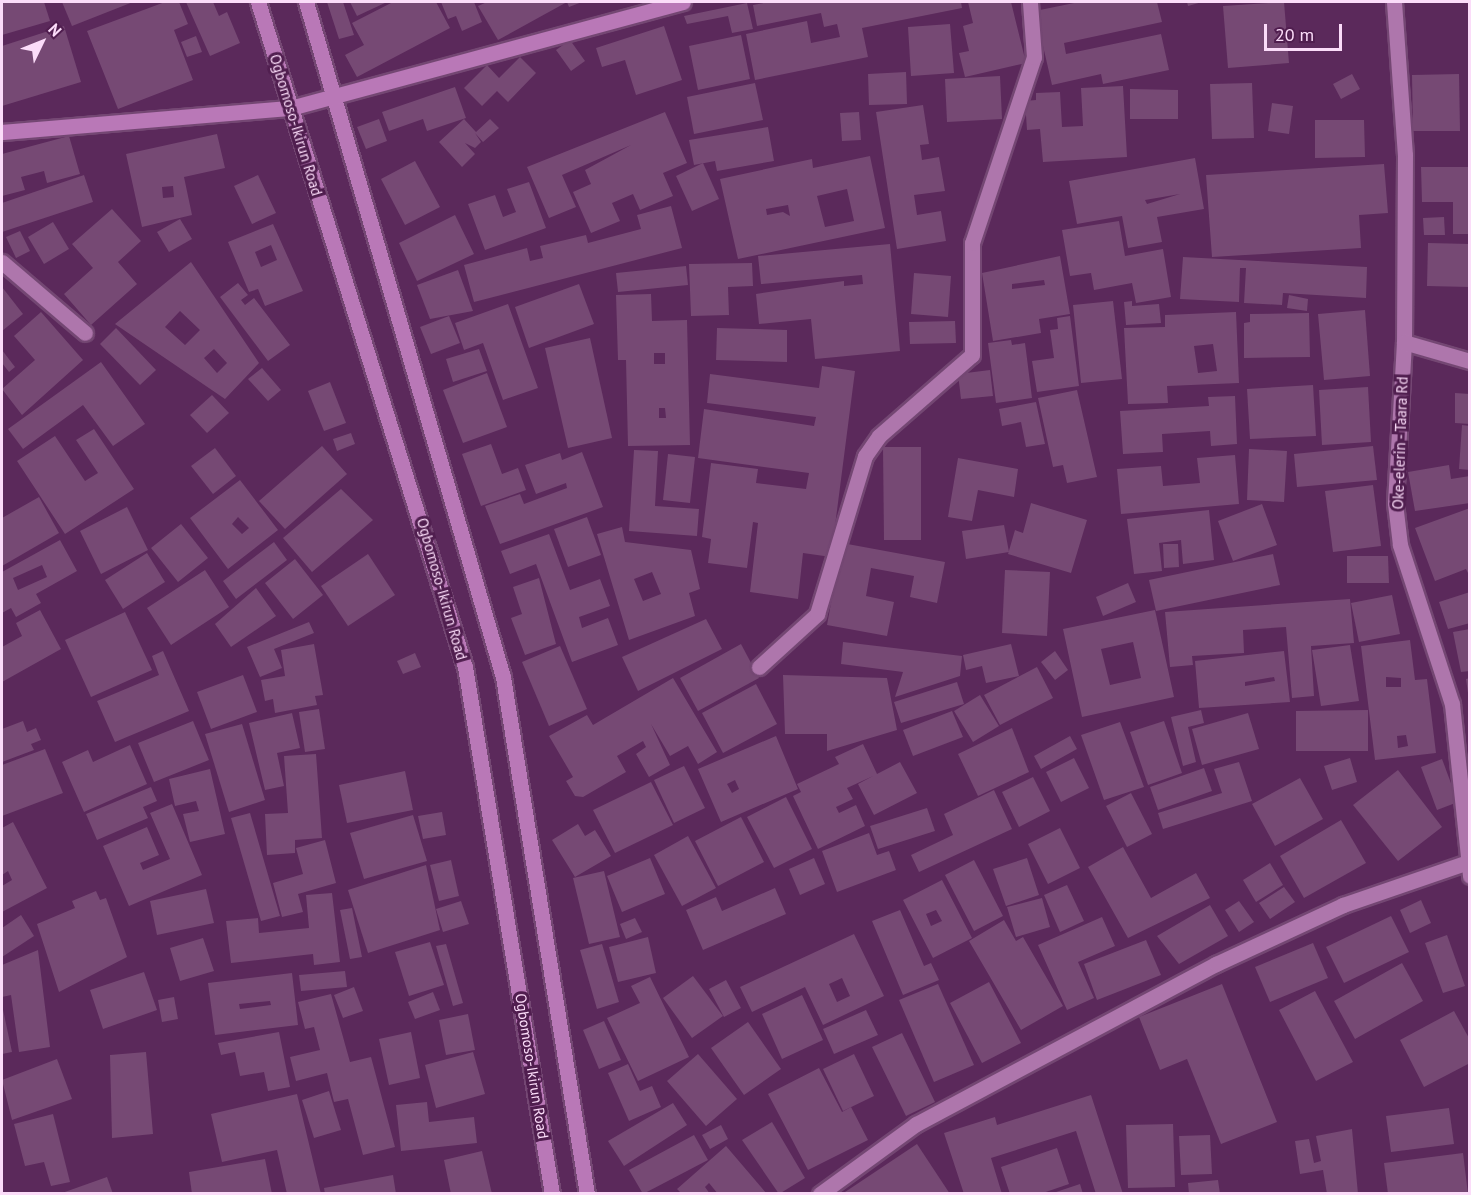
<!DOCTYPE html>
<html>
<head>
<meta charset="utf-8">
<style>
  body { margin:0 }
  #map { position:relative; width:1471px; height:1195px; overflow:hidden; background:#5b295b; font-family:"PT Sans",sans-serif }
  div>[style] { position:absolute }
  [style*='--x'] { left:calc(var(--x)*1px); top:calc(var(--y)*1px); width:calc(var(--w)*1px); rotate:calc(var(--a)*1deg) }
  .building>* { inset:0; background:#764974 }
  .roads { filter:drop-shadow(2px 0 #744773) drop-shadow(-2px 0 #744773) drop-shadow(0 2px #744773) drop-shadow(0 -2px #744773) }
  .street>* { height:15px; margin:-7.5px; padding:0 7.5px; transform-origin:7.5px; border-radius:7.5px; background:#ae76ac }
  .secondary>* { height:15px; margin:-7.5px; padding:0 7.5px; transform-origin:7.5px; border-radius:7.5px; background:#b978b7 }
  span { translate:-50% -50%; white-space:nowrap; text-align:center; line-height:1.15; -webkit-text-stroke:6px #501e4f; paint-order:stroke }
  .street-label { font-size:15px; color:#fbdcf9 }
  .frame { position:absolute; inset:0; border:3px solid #fbdcf9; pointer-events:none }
  .north { position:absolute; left:12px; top:12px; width:60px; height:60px; -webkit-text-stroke:4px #501e4f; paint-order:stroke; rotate:47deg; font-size:16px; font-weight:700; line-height:24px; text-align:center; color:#fbdcf9 }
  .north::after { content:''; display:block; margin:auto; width:21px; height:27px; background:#fbdcf9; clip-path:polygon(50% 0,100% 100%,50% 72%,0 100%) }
  .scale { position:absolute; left:1264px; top:24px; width:78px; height:27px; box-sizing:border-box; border:3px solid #fbdcf9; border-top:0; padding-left:8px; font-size:18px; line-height:21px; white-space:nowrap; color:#fbdcf9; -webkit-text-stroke:4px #501e4f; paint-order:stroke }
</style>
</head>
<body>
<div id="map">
  <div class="building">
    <div style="clip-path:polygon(2px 2px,44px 2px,50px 21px,2px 35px)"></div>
    <div style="clip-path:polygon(62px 2px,133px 2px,72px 26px)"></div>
    <div style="clip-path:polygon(165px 2px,179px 2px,188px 24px,174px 30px,193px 80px,118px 109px,87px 31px)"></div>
    <div style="clip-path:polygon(186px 2px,213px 2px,219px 16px,227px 12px,240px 43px,210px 56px)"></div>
    <div style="clip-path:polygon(327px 2px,343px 2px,354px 35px,339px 39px)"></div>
    <div style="clip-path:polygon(350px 2px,387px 2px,357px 16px)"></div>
    <div style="clip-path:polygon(393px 2px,436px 2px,450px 28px,357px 77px,345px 55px,364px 45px,352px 23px)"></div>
    <div style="clip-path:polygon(441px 2px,474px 2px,482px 22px,462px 31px,456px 16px,448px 19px)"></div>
    <div style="clip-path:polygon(487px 2px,567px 2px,498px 40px,478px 6px)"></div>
    <div style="clip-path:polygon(567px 2px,582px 2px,569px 7px)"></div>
    <div style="clip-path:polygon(769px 2px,961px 2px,962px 8px,862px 28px,868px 57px,755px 80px,746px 34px,807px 21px,811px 43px,840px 37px,837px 24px,824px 27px,821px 13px,757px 26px,753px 5px)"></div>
    <div style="clip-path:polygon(968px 2px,1011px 2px,1026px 63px,965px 77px,959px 53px,969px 51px,963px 26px,973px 23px)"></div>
    <div style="clip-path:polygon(1079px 2px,1157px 2px,1162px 22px,1064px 43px,1066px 54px,1161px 34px,1169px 70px,1103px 84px,1101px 74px,1052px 85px,1035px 11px)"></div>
    <div style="clip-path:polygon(1187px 2px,1202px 2px,1188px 6px)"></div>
    <div style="clip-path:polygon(1284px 2px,1289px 63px,1228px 68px,1223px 6px)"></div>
    <div style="clip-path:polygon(747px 3px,753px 29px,732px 33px,728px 16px,687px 24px,684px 16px)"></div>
    <div style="clip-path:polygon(950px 24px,954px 73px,911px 76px,908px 27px)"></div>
    <div style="clip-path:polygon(64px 26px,81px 82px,2px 106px,2px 46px)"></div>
    <div style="clip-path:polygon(664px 26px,682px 80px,636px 95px,625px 60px,602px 67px,596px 48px)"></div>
    <div style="clip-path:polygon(741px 35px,750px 79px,698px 90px,689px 46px)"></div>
    <div style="clip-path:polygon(196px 36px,202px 52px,187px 57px,181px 42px)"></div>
    <div style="clip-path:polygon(570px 40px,585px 61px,571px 71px,556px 50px)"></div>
    <div style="clip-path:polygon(520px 57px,536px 73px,508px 102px,497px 91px,482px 106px,464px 88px,487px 65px,499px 78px)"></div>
    <div style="clip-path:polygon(906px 72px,907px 104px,869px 105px,868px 74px)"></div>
    <div style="clip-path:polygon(1352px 74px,1360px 89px,1341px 99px,1333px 84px)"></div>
    <div style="clip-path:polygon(1459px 74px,1460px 131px,1413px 131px,1412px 75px)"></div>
    <div style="clip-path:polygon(1000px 76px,1002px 119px,947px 122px,945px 79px)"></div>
    <div style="clip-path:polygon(755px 83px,763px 120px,694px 134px,687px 97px)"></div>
    <div style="clip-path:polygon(1252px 83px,1254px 138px,1212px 139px,1210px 84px)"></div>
    <div style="clip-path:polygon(1123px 86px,1127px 157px,1043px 162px,1040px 129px,1027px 130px,1025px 101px,1036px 100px,1036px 93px,1060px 92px,1062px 127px,1083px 126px,1081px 88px)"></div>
    <div style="clip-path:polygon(455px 87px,466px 118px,427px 131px,423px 119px,389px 131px,382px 112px)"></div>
    <div style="clip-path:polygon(1130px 89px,1178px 90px,1178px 119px,1130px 119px)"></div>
    <div style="clip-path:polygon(1272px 103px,1293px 106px,1289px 134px,1268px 131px)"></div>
    <div style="clip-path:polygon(923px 105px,929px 144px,920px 145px,922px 160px,939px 157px,945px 191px,914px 195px,917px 215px,941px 211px,946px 241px,897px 249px,876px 112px)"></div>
    <div style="clip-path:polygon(665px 112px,687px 163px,663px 173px,673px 196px,640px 210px,633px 194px,612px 203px,620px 221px,591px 233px,573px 192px,591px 184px,585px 170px,631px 145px,562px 175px,576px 207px,549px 218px,527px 167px)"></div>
    <div style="clip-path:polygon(859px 112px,861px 140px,842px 141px,840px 113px)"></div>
    <div style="clip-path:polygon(379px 119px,387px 141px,366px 149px,357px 127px)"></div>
    <div style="clip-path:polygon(464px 119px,476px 132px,490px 119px,499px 128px,483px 142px,475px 133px,481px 142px,475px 148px,465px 143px,475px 154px,462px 167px,439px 142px)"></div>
    <div style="clip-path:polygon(1315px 120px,1364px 120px,1365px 157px,1315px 158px)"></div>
    <div style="clip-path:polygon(768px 127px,774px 161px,717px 171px,715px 161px,694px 165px,689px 140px)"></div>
    <div style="clip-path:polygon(evenodd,217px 134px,225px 168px,184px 177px,192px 215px,142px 227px,126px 154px,217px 134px,173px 186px,174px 197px,163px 198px,162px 187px,173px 186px)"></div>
    <div style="clip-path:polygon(69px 136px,80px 174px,47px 183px,44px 171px,21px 177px,25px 190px,2px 196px,2px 154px)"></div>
    <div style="clip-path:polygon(evenodd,870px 156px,885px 228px,738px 259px,720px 179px,812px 159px,813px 168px,870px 156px,847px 189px,854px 221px,825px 227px,817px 196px,847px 189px,870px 156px,788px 205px,790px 216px,783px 212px,767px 215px,766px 209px,788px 205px)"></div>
    <div style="clip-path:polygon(evenodd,1195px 158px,1204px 209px,1157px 217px,1162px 242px,1128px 248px,1122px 216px,1077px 224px,1069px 181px,1195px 158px,1180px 194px,1147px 204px,1145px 200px,1180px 194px)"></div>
    <div style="clip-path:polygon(415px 161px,440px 207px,405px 225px,381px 179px)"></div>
    <div style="clip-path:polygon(703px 163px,719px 199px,692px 211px,676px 176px)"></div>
    <div style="clip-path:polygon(1384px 164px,1388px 213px,1359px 215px,1361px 248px,1212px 257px,1206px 175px)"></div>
    <div style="clip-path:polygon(1421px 167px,1469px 167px,1470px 234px,1453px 234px,1453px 202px,1422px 202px)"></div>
    <div style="clip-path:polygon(84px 175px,93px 202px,2px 232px,2px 203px)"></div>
    <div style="clip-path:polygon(258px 175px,276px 213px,252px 224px,234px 186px)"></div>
    <div style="clip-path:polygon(529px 182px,546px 228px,485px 250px,468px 204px,495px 195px,503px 217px,516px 212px,507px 189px)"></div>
    <div style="clip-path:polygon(671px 206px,682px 248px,474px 302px,464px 265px,527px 248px,530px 261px,543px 258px,540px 246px,586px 235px,588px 243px,641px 229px,637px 215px)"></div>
    <div style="clip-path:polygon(112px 209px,141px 241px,118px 262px,137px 284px,91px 325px,64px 294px,93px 268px,72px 244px)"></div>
    <div style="clip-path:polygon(455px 215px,474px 254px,417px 281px,399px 243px)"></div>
    <div style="clip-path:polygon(1444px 217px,1445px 235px,1424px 235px,1423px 218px)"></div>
    <div style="clip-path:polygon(180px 219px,192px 239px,169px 252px,157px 232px)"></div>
    <div style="clip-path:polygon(1119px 221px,1125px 256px,1163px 249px,1171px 297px,1136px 303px,1132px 283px,1094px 290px,1091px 273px,1070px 276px,1062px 230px)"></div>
    <div style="clip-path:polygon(53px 222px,69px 249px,44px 264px,28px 237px)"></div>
    <div style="clip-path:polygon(evenodd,273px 224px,303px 291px,265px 306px,258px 289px,249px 292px,228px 242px,273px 224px,271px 245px,277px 260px,261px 267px,255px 252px,271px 245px)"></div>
    <div style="clip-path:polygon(20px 231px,30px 251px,16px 258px,6px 237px)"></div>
    <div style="clip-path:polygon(1428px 243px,1470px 244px,1470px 287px,1427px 286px)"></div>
    <div style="clip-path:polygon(890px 244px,900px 351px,815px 359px,811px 319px,759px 324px,756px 294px,844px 281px,844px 286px,863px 284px,862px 275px,761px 284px,758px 256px)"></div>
    <div style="clip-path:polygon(evenodd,1060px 256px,1070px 314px,1039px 319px,1041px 333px,993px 341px,982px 273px,1060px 256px,1044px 280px,1045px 285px,1012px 289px,1012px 284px,1044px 280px)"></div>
    <div style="clip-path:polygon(1183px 257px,1367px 267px,1366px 298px,1283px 293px,1282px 305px,1244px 303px,1246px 268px,1240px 268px,1239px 302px,1180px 299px)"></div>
    <div style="clip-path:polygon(evenodd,191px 262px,259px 363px,225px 399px,115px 324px,191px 262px,180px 311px,200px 330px,185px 345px,165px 327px,180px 311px,191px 262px,214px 349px,227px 363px,217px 373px,204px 358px,214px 349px)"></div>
    <div style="clip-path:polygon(752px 263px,753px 286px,728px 287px,729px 315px,691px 316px,689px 264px)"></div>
    <div style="clip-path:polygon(686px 266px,688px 285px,618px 292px,616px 273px)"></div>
    <div style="clip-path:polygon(458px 270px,473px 311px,430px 319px,417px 285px)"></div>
    <div style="clip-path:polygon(914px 273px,951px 276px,948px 317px,911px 314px)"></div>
    <div style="clip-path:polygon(238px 283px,248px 295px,241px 300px,245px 305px,254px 298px,290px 345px,268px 361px,220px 297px)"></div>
    <div style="clip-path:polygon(579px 284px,594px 324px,529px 348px,515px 307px)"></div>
    <div style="clip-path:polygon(2px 287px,23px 314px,2px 331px)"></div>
    <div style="clip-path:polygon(evenodd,651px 294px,652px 321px,687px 320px,690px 445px,628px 446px,626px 360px,618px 360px,616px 295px,651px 294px,654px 353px,665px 353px,665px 364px,654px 364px,654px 353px,651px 294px,659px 408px,665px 408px,666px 418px,659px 418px,659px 408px)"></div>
    <div style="clip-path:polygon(1289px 295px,1308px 299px,1307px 311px,1287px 308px)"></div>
    <div style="clip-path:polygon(1113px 301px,1122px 379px,1081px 383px,1073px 305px)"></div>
    <div style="clip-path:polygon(1132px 301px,1132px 306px,1159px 304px,1161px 323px,1126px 325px,1124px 302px)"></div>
    <div style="clip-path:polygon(508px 304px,538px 388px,503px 400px,483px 343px,464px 350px,455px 323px)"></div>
    <div style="clip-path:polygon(1365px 310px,1370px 376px,1324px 380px,1318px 314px)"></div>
    <div style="clip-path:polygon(41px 312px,83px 360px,22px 415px,2px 389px,35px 360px,14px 336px)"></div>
    <div style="clip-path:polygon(evenodd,1236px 312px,1239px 383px,1167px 386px,1168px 403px,1128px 404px,1124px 328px,1165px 327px,1165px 315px,1236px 312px,1213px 344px,1217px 371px,1198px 373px,1194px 346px,1213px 344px)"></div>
    <div style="clip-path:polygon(1309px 313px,1310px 357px,1244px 358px,1244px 323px,1250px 322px,1250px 314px)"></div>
    <div style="clip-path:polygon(449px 316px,460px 343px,431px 354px,420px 327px)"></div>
    <div style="clip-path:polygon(1070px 316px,1079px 386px,1037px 392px,1032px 361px,1054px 358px,1050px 330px,1058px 329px,1057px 318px)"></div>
    <div style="clip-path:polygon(955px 321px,956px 343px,910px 344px,909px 322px)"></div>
    <div style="clip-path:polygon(116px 328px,156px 370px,140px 385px,100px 344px)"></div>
    <div style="clip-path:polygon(717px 328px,787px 330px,787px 362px,716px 360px)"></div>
    <div style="clip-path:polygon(590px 338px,612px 438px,568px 448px,545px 348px)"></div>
    <div style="clip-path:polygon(1011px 340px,1012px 345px,1025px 343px,1032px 398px,996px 403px,988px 343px)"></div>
    <div style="clip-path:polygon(479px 349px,487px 371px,453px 382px,446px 359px)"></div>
    <div style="clip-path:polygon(2px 350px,15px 367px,9px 372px,2px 363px)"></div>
    <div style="clip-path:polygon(101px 362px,145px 424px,113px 446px,83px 405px,23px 449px,8px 429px)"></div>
    <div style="clip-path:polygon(822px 366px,855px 371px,831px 557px,803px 553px,798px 599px,750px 592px,758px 523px,753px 522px,747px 568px,708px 563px,711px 539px,702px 537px,711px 463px,758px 469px,756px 483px,806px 489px,809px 473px,698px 458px,704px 409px,814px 426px,816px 417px,707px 403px,710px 374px,819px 388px)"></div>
    <div style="clip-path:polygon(262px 368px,281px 390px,268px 401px,248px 379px)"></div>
    <div style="clip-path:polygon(990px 370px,993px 396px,961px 399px,958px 374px)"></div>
    <div style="clip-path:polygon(487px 373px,507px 427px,463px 443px,443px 390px)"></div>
    <div style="clip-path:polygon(330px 382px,346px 423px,324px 431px,308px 391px)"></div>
    <div style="clip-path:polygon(1313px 385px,1316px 436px,1250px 439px,1247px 389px)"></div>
    <div style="clip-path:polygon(1368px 387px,1371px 442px,1322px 445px,1319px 390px)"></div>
    <div style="clip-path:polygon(1077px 390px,1097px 477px,1067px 483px,1063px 465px,1053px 467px,1038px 398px)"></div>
    <div style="clip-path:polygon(1455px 393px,1470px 394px,1470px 424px,1455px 423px)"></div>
    <div style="clip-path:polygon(212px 395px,229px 413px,207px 433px,190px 415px)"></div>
    <div style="clip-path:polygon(1235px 396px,1237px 444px,1211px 446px,1210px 431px,1162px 434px,1163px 452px,1123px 454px,1120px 411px,1209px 406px,1208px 397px)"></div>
    <div style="clip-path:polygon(1036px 402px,1045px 444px,1026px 447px,1021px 422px,1002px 426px,999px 409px)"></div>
    <div style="clip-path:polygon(1462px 425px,1470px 426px,1470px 470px,1459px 469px)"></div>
    <div style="clip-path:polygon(94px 429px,134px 489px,65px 534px,17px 461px,55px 436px,85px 481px,98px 473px,76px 440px)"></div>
    <div style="clip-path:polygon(351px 433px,355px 444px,337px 451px,333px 439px)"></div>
    <div style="clip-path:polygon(491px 444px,502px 474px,518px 468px,526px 490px,481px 506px,462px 454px)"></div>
    <div style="clip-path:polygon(322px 446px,347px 474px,285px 529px,259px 501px)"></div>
    <div style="clip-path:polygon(1373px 446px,1377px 480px,1297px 487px,1294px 454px)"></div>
    <div style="clip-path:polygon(883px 447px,921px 447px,921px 540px,884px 540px)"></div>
    <div style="clip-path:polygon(215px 448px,236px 476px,213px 494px,191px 466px)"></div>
    <div style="clip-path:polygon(1249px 449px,1287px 451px,1284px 502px,1247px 500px)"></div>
    <div style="clip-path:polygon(634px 450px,658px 451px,655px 506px,699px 509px,697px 536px,629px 531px)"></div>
    <div style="clip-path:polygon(582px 452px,603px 507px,500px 544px,485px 506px,520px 494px,524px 504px,567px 488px,566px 483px,536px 494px,525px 465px,560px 453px,562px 460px)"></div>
    <div style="clip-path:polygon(668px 454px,695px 457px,690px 503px,663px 500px)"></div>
    <div style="clip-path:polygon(1235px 455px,1239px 504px,1121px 514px,1117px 469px,1161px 466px,1163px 486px,1200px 483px,1197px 458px)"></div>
    <div style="clip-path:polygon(958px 458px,1018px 469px,1014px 497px,978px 490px,972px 521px,948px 517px)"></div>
    <div style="clip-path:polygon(1449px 465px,1451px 479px,1470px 476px,1470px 503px,1415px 511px,1408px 472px)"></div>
    <div style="clip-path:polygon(evenodd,240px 480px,278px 530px,228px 569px,190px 518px,240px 480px,238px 517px,249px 528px,242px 534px,232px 524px,238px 517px)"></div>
    <div style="clip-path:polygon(1373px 485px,1381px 546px,1333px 552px,1325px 491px)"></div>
    <div style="clip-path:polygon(341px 489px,373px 520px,312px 572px,283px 538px)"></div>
    <div style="clip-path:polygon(39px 497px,59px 533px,2px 566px,2px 518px)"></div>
    <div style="clip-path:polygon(1031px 503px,1087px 520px,1071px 573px,1008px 554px,1015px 530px,1023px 533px)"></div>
    <div style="clip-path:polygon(1262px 504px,1277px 545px,1233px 561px,1218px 521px)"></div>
    <div style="clip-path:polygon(127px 507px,148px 550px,101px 574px,80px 531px)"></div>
    <div style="clip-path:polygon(1470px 508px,1470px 577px,1466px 569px,1435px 581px,1415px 528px)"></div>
    <div style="clip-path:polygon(1209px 510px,1214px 560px,1183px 564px,1181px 540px,1159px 543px,1162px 571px,1134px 574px,1127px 519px)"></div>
    <div style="clip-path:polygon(587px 517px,601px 555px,568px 567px,554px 529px)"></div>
    <div style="clip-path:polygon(181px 524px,208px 558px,178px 582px,151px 548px)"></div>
    <div style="clip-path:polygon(1004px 525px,1009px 552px,966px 559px,962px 531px)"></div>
    <div style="clip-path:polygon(evenodd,622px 527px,625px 542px,691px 550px,700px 589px,689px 593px,695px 616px,629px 640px,597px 534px,622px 527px,652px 572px,661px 594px,643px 601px,634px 579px,652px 572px)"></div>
    <div style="clip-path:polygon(549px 534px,570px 590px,600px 579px,610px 606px,579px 617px,582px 628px,608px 618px,618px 645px,572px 662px,536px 564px,510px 574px,501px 551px)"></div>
    <div style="clip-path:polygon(evenodd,60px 540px,77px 571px,36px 594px,41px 603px,16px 617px,11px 608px,2px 613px,2px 572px,60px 540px,42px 565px,47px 577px,18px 590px,13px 578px,42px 565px)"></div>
    <div style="clip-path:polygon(274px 542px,287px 560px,236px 599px,223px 581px)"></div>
    <div style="clip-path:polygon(842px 543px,945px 562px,937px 603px,910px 597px,914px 576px,871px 568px,866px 596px,894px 602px,887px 636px,827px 625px)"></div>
    <div style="clip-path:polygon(1163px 544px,1178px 544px,1179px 567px,1164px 568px)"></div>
    <div style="clip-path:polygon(147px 553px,165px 582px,123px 609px,105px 580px)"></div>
    <div style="clip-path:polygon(368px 554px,395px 595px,348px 626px,321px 586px)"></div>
    <div style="clip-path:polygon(1273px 554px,1280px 585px,1156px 611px,1149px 580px)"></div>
    <div style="clip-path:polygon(1347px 556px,1388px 556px,1389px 583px,1347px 583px)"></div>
    <div style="clip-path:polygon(295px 559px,323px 595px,293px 619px,265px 583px)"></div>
    <div style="clip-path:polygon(205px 570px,229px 607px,171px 645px,147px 608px)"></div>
    <div style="clip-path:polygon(1005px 570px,1050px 572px,1047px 636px,1002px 633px)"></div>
    <div style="clip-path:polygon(539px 578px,556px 644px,525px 655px,511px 618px,522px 614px,513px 587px)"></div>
    <div style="clip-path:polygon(1128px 583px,1136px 602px,1103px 616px,1096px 597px)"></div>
    <div style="clip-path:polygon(256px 588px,276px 616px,231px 647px,215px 624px)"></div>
    <div style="clip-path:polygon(1470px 592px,1470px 623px,1448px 629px,1439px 602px)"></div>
    <div style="clip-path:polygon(1392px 595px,1400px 634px,1359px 642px,1351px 603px)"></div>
    <div style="clip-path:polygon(1350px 599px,1354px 643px,1311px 646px,1314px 696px,1292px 698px,1286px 627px,1243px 630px,1244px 653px,1192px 656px,1193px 665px,1170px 667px,1165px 612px)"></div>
    <div style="clip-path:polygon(40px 610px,61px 649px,2px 682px,2px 647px,22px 636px,16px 623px)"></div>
    <div style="clip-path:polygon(evenodd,1155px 610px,1174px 697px,1082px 717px,1063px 629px,1155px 610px,1133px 642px,1141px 678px,1110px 685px,1101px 649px,1133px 642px)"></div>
    <div style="clip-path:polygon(125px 612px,152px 670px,91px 697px,65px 640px)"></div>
    <div style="clip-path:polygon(706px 619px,722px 649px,638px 691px,622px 657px)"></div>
    <div style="clip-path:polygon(309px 622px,314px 633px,274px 649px,282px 668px,260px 677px,247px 647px)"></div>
    <div style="clip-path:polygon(1470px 629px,1470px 671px,1461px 672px,1453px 632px)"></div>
    <div style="clip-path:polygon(evenodd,1410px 640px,1415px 680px,1427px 679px,1436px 753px,1375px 760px,1361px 646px,1410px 640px,1386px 677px,1401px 678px,1401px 687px,1386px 687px,1386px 677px,1410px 640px,1406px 735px,1408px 746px,1398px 748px,1397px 736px,1406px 735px)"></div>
    <div style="clip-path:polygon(843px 642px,962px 656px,960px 676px,895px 697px,903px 672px,841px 664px)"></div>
    <div style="clip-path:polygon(314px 644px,323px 695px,315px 696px,317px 705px,275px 713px,273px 699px,265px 701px,261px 680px,285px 676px,281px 650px)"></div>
    <div style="clip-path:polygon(741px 644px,759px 678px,698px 711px,680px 678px)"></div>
    <div style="clip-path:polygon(1011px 644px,1019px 676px,986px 683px,982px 666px,966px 670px,963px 655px)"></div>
    <div style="clip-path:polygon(1350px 645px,1359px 701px,1321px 706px,1312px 650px)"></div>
    <div style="clip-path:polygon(560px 646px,587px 709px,549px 726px,522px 662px)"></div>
    <div style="clip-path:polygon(163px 651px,189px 711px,115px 742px,97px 701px,159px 675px,152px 656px)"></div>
    <div style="clip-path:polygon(1055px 651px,1068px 670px,1055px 680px,1041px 662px)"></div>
    <div style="clip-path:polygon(evenodd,1284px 651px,1290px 702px,1199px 708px,1195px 661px,1284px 651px,1274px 677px,1275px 681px,1245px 686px,1245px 682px,1274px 677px)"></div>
    <div style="clip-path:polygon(415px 653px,421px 667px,403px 674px,397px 661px)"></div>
    <div style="clip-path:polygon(1037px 667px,1053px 698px,1000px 725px,984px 695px)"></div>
    <div style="clip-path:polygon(243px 675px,257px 712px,211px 729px,197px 692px)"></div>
    <div style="clip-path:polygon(783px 675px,887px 678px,897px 730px,827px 751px,827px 734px,785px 734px)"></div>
    <div style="clip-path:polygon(673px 678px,717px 752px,698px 764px,688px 746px,670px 756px,651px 724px,670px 765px,649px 777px,636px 754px,646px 747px,643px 741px,617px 756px,626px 772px,583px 797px,575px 796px,566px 781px,573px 777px,549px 736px,587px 715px,593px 725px)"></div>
    <div style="clip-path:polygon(1470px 678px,1470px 693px,1468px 693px,1466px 679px)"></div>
    <div style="clip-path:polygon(957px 682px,964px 704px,901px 723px,894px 702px)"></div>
    <div style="clip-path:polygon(756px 684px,777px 724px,723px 753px,702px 713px)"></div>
    <div style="clip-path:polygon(980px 695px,999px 726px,973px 742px,954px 711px)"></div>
    <div style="clip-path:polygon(319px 709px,325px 749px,305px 752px,299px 712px)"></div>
    <div style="clip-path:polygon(1201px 710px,1204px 723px,1188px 727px,1196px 762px,1183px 766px,1171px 717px)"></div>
    <div style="clip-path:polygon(1368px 710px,1368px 751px,1296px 751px,1296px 711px)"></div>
    <div style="clip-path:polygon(952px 711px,963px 737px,913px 756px,903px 730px)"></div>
    <div style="clip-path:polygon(292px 713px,300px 748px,277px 753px,284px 786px,265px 790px,249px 723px)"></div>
    <div style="clip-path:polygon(1248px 713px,1259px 749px,1202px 765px,1192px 729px)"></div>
    <div style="clip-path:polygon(23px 721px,27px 732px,36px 728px,41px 740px,31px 744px,34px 750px,2px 762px,2px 729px)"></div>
    <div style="clip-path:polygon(193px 721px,209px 760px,154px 782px,138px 743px)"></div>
    <div style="clip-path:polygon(1164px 721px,1182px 773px,1148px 785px,1130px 732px)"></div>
    <div style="clip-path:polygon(1120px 722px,1144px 787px,1104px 800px,1081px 735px)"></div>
    <div style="clip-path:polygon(242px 724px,265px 800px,229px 812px,205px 734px)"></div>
    <div style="clip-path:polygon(1012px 728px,1029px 772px,978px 796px,958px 754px)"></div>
    <div style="clip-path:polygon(evenodd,776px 736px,798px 789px,721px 822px,698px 769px,776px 736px,735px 780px,739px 789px,732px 793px,727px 784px,735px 780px)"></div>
    <div style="clip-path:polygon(1070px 736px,1077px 749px,1041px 769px,1034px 756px)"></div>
    <div style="clip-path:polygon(863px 744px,877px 774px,900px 762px,917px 793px,874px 815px,858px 784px,873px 776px,847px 788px,853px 799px,836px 807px,839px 813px,856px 805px,865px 826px,818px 849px,793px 796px,801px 792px,797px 784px,839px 764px,835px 757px)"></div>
    <div style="clip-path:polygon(130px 745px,147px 784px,84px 812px,62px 762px,88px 750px,93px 762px)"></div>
    <div style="clip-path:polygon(45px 749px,63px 793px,2px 816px,2px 765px)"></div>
    <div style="clip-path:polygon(316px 754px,322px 838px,295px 840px,295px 853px,267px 855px,265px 814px,288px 813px,284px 756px)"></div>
    <div style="clip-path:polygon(1074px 758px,1089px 788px,1061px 802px,1046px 772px)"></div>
    <div style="clip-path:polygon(1350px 758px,1357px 782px,1332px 790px,1324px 766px)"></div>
    <div style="clip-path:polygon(1442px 759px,1458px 802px,1437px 810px,1421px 767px)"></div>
    <div style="clip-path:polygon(1239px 762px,1252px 801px,1163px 829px,1158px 813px,1222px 793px,1214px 769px)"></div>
    <div style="clip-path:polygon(684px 766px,705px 808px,674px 823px,654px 780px)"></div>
    <div style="clip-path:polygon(1204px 768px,1212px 791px,1158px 810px,1150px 787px)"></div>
    <div style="clip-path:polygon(210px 769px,225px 834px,190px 842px,183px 814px,199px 811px,196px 801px,175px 806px,169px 779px)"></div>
    <div style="clip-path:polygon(1398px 770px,1442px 827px,1398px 861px,1353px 805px)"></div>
    <div style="clip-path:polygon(405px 771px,413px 810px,347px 823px,339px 785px)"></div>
    <div style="clip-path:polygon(1033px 777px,1050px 811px,1019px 827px,1002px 792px)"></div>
    <div style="clip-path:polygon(1300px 778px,1323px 819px,1275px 846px,1252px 804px)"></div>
    <div style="clip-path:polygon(651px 782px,673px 825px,615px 853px,593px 810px)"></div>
    <div style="clip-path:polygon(151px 787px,157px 801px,143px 807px,148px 818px,97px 840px,86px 814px)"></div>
    <div style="clip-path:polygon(994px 790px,1012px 829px,919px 872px,911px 855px,953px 835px,944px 814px)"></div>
    <div style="clip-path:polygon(1131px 793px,1152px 834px,1127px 847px,1106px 806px)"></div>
    <div style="clip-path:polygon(786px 797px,812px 849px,774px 868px,747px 817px)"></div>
    <div style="clip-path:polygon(172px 804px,202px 875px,129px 906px,103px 846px,147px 827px,159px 855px,140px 863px,143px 870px,170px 859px,150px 813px)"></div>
    <div style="clip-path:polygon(927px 808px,935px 831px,878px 849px,870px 826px)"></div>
    <div style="clip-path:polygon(442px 812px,446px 835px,423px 839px,418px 816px)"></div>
    <div style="clip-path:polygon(250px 813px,280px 916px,261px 921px,231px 818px)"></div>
    <div style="clip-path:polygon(413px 815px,427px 861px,364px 879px,350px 833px)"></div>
    <div style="clip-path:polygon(741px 817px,764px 862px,718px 886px,695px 841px)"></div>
    <div style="clip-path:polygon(1341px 820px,1366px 863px,1304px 898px,1280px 856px)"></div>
    <div style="clip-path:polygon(13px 822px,47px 888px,2px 912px,2px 886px,12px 880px,8px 871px,2px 875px,2px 828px)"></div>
    <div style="clip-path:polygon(578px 824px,585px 836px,595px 830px,611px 856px,575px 877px,552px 840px)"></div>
    <div style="clip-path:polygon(1060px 828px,1080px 868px,1048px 884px,1028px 844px)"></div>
    <div style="clip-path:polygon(869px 833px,877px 855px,889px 851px,896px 870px,837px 892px,822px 851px)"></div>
    <div style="clip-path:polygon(688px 836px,716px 888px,682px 906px,654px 855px)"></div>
    <div style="clip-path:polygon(325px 840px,336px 883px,298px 894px,303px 912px,282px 917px,273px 883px,303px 874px,296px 848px)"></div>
    <div style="clip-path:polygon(1123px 847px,1151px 898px,1196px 873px,1210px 898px,1128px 938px,1088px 867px)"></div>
    <div style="clip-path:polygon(650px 858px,665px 894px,622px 912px,607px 876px)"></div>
    <div style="clip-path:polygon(814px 858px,825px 884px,800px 895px,789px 869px)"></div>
    <div style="clip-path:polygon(1027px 858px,1039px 895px,1006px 906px,993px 869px)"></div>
    <div style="clip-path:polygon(451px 860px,459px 896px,439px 901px,430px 865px)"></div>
    <div style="clip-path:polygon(974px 860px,1003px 916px,974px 931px,945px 875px)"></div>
    <div style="clip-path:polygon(1270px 863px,1283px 885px,1256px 902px,1243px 880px)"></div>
    <div style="clip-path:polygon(426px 865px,440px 930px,368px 953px,348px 890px)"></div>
    <div style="clip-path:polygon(604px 871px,620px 937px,589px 944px,573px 878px)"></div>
    <div style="clip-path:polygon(evenodd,942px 880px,972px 938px,933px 958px,903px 900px,942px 880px,936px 910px,942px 921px,931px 926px,926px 914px,936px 910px)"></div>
    <div style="clip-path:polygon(1067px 885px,1084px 921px,1060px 932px,1044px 895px)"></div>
    <div style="clip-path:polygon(1284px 887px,1295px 902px,1270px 919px,1259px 903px)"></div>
    <div style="clip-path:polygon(775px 888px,786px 914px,703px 950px,686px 910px,716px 897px,722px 911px)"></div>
    <div style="clip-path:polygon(206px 889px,214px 923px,157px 935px,150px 901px)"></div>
    <div style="clip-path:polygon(96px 891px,100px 900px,106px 898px,127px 957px,59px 992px,37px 924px,75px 908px,72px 901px)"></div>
    <div style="clip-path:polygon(332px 893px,340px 962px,314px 965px,313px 954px,231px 963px,226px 921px,258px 918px,259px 933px,309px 928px,306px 895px)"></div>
    <div style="clip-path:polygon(1042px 898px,1050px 927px,1016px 937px,1007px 907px)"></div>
    <div style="clip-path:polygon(1421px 900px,1431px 923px,1410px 933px,1400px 910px)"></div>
    <div style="clip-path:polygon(461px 901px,469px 924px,443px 932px,436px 909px)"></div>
    <div style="clip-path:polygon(1239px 901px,1254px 922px,1239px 932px,1225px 910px)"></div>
    <div style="clip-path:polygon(1210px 905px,1228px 936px,1179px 964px,1157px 936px)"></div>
    <div style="clip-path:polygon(352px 908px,362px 957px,350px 959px,340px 910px)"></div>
    <div style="clip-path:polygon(900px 910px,924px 966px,931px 963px,939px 980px,903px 995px,872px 921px)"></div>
    <div style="clip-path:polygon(21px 915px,34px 936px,2px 957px,2px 928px)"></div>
    <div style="clip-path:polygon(1391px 916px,1409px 952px,1344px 983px,1326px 947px)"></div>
    <div style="clip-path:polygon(1102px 917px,1115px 946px,1078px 962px,1094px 998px,1067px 1010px,1038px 945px)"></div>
    <div style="clip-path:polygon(635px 918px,642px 932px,626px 939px,620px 924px)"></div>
    <div style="clip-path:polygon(1004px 920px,1016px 941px,1023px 937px,1063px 1006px,1021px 1030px,969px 941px)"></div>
    <div style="clip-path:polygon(evenodd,854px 934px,884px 996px,823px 1025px,805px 987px,752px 1012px,740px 987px,854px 934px,842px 978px,850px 996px,837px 1002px,829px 984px,842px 978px)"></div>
    <div style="clip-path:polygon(1447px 935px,1465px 986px,1443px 993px,1425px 943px)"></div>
    <div style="clip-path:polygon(648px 937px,656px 973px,618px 982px,609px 947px)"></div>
    <div style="clip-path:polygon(203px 938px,214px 971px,180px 981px,170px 948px)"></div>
    <div style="clip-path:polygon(1146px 940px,1161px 975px,1097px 1000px,1084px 964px)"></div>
    <div style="clip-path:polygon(430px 942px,444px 985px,409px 996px,395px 952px)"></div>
    <div style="clip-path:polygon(1313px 943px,1328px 978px,1270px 1002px,1255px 967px)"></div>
    <div style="clip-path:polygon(446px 944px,463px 1003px,453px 1006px,436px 946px)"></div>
    <div style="clip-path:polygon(602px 944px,619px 1002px,597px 1009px,580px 950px)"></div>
    <div style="clip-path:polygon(38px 950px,50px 1047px,19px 1052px,11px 995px,2px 997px,2px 965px)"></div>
    <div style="clip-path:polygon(1402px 963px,1423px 1001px,1355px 1039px,1334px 1001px)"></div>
    <div style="clip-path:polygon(345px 971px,347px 987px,301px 991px,299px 975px)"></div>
    <div style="clip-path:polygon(144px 972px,157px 1010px,103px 1029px,90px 990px)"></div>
    <div style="clip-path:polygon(evenodd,292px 973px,298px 1025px,215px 1035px,208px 983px,292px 973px,270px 1001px,271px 1005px,240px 1009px,239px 1004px,270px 1001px)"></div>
    <div style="clip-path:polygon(693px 976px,723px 1016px,692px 1038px,663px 998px)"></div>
    <div style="clip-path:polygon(650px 977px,689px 1057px,638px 1081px,607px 1018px,640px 1003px,631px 986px)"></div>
    <div style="clip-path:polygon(726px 980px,741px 1008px,724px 1017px,709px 989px)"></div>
    <div style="clip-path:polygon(989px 982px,1021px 1043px,982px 1063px,950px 1003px)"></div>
    <div style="clip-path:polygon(938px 984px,974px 1065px,934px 1082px,899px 1000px)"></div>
    <div style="clip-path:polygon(1222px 984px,1277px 1122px,1221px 1144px,1187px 1059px,1160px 1070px,1139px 1017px)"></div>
    <div style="clip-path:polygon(354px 987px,363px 1011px,343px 1018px,334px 995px)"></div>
    <div style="clip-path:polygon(1315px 991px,1353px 1062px,1316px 1081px,1279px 1010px)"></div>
    <div style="clip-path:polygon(433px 992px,440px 1010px,415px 1019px,408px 1002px)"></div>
    <div style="clip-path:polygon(331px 994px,350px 1062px,371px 1057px,395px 1147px,363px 1155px,348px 1099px,334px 1102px,327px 1073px,296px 1081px,290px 1057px,320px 1050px,314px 1027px,305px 1029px,298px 1002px)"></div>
    <div style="clip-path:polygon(802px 995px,823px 1040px,782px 1059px,762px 1014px)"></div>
    <div style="clip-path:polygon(174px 997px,178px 1019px,162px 1022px,158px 1000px)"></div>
    <div style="clip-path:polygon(2px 1005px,12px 1052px,2px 1054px)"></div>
    <div style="clip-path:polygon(866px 1010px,878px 1035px,834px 1054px,823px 1029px)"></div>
    <div style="clip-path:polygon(1454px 1011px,1470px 1040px,1470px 1063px,1424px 1087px,1400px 1040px)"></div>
    <div style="clip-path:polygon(468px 1014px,475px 1050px,446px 1055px,439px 1020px)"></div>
    <div style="clip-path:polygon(604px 1021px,621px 1060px,599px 1069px,583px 1030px)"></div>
    <div style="clip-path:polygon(748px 1022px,781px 1069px,744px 1095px,711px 1048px)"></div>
    <div style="clip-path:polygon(279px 1032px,290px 1087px,268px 1091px,264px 1072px,240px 1076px,235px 1052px,221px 1055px,218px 1043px)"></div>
    <div style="clip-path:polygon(411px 1032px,420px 1078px,389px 1085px,379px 1039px)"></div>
    <div style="clip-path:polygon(902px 1033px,935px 1102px,906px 1116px,872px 1047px)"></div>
    <div style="clip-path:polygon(146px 1052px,153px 1134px,112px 1138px,110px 1055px)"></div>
    <div style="clip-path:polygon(473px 1052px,485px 1094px,436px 1108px,425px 1065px)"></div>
    <div style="clip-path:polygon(698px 1054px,737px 1099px,706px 1126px,667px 1081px)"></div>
    <div style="clip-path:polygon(854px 1054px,874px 1096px,843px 1111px,823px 1069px)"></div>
    <div style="clip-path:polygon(57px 1059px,72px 1099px,12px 1120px,2px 1080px)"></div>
    <div style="clip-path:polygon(628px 1064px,640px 1091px,652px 1086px,661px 1107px,629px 1121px,608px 1073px)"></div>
    <div style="clip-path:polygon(819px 1068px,842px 1112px,851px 1107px,868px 1140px,808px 1170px,768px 1094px)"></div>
    <div style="clip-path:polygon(329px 1091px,341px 1130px,314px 1138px,302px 1100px)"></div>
    <div style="clip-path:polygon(297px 1094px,321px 1194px,287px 1194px,277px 1150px,222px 1162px,211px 1114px)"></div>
    <div style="clip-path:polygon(1091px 1095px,1123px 1194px,1096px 1194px,1076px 1131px,991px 1158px,1002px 1194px,964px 1194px,944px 1133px,995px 1117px,997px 1125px)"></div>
    <div style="clip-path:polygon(427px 1102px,429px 1122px,474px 1117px,477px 1143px,401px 1151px,396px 1105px)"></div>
    <div style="clip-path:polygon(673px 1103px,687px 1125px,624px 1166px,608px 1141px)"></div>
    <div style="clip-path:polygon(1449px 1108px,1454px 1144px,1391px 1152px,1386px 1116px)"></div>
    <div style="clip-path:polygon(53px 1114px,70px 1182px,51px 1186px,44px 1162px,25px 1166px,14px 1124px)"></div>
    <div style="clip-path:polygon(772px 1122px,805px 1178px,779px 1194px,742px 1140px)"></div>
    <div style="clip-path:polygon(1173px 1124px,1175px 1187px,1128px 1188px,1126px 1125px)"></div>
    <div style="clip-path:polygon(721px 1125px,728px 1139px,710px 1149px,702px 1135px)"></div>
    <div style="clip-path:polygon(1352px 1129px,1358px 1194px,1327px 1194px,1323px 1170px,1300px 1174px,1295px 1141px,1309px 1139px,1314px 1163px,1321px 1161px,1316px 1136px)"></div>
    <div style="clip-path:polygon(694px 1135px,708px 1160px,643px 1194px,629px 1170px)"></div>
    <div style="clip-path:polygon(1210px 1135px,1212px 1174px,1181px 1175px,1179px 1136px)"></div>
    <div style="clip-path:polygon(917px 1144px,950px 1194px,842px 1194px)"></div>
    <div style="clip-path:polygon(726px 1146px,767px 1194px,718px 1194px,709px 1183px,705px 1187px,710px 1194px,682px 1194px,677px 1189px)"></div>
    <div style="clip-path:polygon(1057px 1148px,1069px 1184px,1040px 1194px,1010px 1194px,1001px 1167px)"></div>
    <div style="clip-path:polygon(482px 1151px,492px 1194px,451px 1194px,444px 1160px)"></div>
    <div style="clip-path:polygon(1463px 1153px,1468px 1194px,1388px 1194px,1384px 1163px)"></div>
    <div style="clip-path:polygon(265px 1159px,272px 1194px,192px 1194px,189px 1172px)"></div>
    <div style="clip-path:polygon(393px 1175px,396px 1194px,325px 1194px,324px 1188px)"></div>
    <div style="clip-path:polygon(107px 1177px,113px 1194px,62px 1194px,62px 1193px)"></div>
    <div style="clip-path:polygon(1218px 1180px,1220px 1194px,1189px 1194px,1188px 1183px)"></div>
    <div style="clip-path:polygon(1080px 1184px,1083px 1194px,1053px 1194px,1053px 1193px)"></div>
  </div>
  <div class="roads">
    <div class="street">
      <div style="--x:1394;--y:2;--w:153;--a:85.9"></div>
      <div style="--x:1405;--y:155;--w:187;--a:90.3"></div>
      <div style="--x:1404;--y:342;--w:161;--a:93.2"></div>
      <div style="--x:1395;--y:503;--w:42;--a:83.2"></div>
      <div style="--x:1400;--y:545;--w:167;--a:71.9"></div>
      <div style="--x:1452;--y:704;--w:173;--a:84"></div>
      <div style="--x:2;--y:262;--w:109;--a:40.5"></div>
      <div style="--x:1404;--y:342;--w:69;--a:16.1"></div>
      <div style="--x:759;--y:667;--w:79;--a:-42.4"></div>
      <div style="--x:817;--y:614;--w:165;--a:-73.1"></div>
      <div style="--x:865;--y:456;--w:24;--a:-55"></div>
      <div style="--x:879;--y:436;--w:123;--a:-41.1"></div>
      <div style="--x:972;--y:355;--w:112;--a:-90"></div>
      <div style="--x:972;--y:243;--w:196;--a:-71.6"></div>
      <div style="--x:1034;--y:57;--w:55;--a:-94.2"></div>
      <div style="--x:820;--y:1194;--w:119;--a:-36.1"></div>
      <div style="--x:916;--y:1124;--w:340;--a:-28.1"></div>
      <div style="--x:1216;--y:964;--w:140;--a:-24.9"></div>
      <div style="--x:1343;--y:905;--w:132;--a:-19"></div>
    </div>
    <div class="secondary">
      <div style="--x:258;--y:2;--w:696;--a:72.71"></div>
      <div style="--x:465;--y:667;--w:534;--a:80.63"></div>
      <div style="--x:306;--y:2;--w:703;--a:73.73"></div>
      <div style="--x:503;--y:677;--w:524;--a:80.77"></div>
      <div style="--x:2;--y:132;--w:289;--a:-4.8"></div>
      <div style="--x:290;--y:108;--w:407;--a:-15.1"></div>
    </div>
  </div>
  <div class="street-label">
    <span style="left:296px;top:125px;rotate:73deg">Ogbomoso-Ikirun Road</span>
    <span style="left:1400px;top:443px;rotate:-88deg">Oke-elerin - Taara Rd</span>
    <span style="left:442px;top:589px;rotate:74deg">Ogbomoso-Ikirun Road</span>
    <span style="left:532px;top:1066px;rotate:81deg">Ogbomoso-Ikirun Road</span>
  </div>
  <div class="frame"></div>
  <div class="north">N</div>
  <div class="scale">20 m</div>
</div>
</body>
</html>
